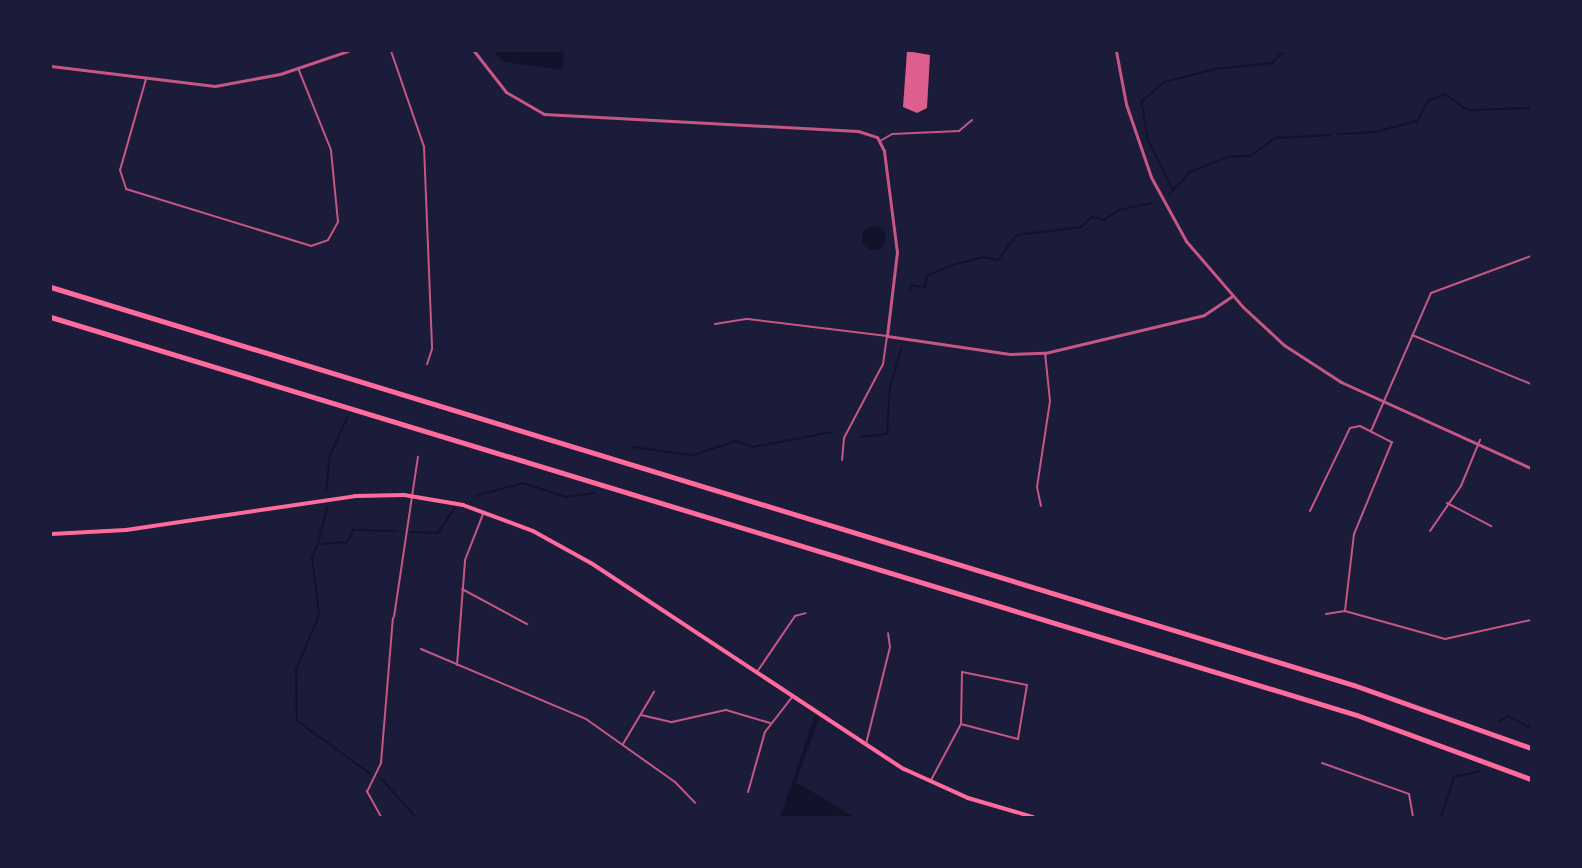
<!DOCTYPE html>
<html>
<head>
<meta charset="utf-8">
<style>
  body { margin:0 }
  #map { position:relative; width:1582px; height:868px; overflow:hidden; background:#1b1b3a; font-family:"DejaVu Sans",sans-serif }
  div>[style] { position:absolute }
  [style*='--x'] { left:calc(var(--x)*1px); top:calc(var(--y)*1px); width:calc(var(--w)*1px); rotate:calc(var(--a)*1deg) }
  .water>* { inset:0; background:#12122b }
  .round { border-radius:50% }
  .stream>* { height:1.5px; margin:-0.75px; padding:0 0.75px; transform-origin:0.75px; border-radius:0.75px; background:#12122b }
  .building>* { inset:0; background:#dd5f8e }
  .service>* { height:1.5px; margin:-0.75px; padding:0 0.75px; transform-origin:0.75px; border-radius:0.75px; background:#c65784 }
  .minor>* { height:2px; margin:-1px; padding:0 1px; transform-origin:1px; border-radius:1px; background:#c65784 }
  .tertiary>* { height:3px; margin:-1.5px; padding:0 1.5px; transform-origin:1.5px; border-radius:1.5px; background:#c65784 }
  .secondary>* { height:4px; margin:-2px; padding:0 2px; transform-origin:2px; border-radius:2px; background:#ff6b9d }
  .motorway>* { height:4.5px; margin:-2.25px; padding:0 2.25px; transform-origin:2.25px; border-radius:2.25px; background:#ff6b9d }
  span { translate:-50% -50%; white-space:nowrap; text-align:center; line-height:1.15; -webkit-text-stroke:6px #1b1b3a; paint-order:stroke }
  .frame { position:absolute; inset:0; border:52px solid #1b1b3a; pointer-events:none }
</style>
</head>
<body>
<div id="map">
  <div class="water">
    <div style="clip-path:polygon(493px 51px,564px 51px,562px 70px,505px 62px)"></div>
    <div class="round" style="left:862px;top:226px;width:24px;height:24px"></div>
    <div style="clip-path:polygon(815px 715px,819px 718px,796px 782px,854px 817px,780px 817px)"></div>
  </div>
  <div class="stream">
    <div style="--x:1338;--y:134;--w:37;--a:-3"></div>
    <div style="--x:1375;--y:132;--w:43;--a:-14.7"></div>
    <div style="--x:1417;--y:121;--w:23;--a:-61"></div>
    <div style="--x:1428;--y:101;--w:18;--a:-22"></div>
    <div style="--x:1445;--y:94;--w:28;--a:35"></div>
    <div style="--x:1468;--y:110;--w:63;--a:-1.8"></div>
    <div style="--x:1173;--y:191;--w:57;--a:-116.1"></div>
    <div style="--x:1148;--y:140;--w:39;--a:-100"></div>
    <div style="--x:1141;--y:102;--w:31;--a:-40"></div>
    <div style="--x:1165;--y:82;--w:52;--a:-14.6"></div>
    <div style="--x:1215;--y:69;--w:57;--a:-6"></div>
    <div style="--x:1272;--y:63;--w:17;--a:-45"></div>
    <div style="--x:1170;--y:194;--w:30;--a:-48"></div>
    <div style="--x:1190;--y:172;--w:41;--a:-21.5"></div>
    <div style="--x:1228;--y:157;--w:22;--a:-3"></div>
    <div style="--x:1250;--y:156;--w:32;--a:-35"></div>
    <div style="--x:1276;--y:138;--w:54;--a:-3.2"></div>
    <div style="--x:910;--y:290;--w:5;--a:-79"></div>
    <div style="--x:911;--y:285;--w:14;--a:8"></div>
    <div style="--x:925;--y:287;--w:11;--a:-80"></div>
    <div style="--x:927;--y:276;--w:24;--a:-24"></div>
    <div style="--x:949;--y:266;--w:35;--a:-15"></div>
    <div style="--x:983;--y:257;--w:15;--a:11"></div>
    <div style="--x:998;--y:260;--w:31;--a:-53"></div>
    <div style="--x:1017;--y:235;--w:64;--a:-7.1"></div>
    <div style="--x:1081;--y:227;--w:15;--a:-42"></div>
    <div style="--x:1092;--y:217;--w:12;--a:14"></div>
    <div style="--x:1104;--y:220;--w:18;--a:-34"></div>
    <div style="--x:1119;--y:210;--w:34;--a:-12"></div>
    <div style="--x:862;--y:437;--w:25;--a:-7"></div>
    <div style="--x:887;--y:434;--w:46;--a:-86.3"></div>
    <div style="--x:890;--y:388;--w:41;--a:-74.2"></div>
    <div style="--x:633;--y:447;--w:61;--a:7.6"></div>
    <div style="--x:693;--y:455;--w:45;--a:-18"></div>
    <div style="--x:736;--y:441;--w:18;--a:19"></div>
    <div style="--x:753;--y:447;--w:80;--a:-10.8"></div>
    <div style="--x:326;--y:492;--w:37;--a:-84"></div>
    <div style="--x:330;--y:455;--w:40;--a:-65"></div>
    <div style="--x:475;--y:496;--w:50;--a:-15.2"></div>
    <div style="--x:523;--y:483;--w:45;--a:18"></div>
    <div style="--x:566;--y:497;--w:28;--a:-8"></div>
    <div style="--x:411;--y:532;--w:27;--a:2"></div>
    <div style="--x:438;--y:533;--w:30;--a:-56"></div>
    <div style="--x:318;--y:544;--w:38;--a:-76"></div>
    <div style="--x:1500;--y:721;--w:9;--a:-32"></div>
    <div style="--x:1508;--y:716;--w:26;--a:28"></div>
    <div style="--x:370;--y:774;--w:90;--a:-144"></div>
    <div style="--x:297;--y:721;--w:51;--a:-91.1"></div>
    <div style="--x:296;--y:670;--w:60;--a:-67.3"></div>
    <div style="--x:319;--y:615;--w:57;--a:-97"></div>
    <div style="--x:312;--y:558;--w:15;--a:-67"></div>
    <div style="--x:318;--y:544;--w:29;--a:-4"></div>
    <div style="--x:347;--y:542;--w:14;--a:-60"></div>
    <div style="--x:354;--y:530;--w:43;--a:1.3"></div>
    <div style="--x:381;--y:778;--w:52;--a:48.1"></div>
    <div style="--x:1441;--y:817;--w:42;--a:-72"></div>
    <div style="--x:1454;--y:777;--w:26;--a:-13"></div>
  </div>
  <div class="building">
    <div style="clip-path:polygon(907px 51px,930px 55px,927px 108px,917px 113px,903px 107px)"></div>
  </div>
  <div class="service">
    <div style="--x:381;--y:817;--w:29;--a:-119"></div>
    <div style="--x:367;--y:792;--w:32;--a:-64"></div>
    <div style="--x:381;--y:763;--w:145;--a:-85.3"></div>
  </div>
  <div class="minor">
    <div style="--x:391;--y:51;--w:102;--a:71"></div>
    <div style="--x:424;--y:147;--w:202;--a:87.7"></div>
    <div style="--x:432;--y:349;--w:16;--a:108"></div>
    <div style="--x:146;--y:79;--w:95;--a:105.9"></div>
    <div style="--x:120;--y:170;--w:20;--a:72"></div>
    <div style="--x:126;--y:189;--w:194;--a:17.1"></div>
    <div style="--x:311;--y:246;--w:18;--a:-19"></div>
    <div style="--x:328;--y:240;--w:21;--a:-61"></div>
    <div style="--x:338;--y:222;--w:72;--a:-95.6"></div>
    <div style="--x:331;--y:150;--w:88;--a:-111.9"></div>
    <div style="--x:880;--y:141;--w:14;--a:-30"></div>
    <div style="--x:892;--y:134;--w:67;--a:-2.6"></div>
    <div style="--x:959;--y:131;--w:17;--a:-40"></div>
    <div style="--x:715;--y:324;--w:33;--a:-9"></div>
    <div style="--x:748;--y:319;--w:140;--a:7"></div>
    <div style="--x:887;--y:336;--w:28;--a:98"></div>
    <div style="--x:883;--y:364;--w:84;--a:117.8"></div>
    <div style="--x:844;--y:438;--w:22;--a:95"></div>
    <div style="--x:1412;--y:335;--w:129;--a:22.4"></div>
    <div style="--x:1371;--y:431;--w:150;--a:-66.5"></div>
    <div style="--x:1431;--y:293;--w:107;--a:-20.3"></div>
    <div style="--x:1447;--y:503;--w:50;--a:27.6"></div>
    <div style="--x:1041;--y:506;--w:19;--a:-102"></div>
    <div style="--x:1037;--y:487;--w:87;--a:-81.4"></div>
    <div style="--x:1050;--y:401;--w:48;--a:-95.9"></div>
    <div style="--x:1310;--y:511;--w:92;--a:-64.3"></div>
    <div style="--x:1350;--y:428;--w:10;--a:-11"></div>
    <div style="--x:1360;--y:426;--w:36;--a:27"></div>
    <div style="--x:1392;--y:442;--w:100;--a:112.4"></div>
    <div style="--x:1354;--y:534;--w:78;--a:96.7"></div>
    <div style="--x:1430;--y:531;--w:55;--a:-55.4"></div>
    <div style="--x:1461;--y:486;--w:50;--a:-67.6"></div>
    <div style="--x:462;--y:589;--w:74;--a:28.3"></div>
    <div style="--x:1326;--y:614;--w:19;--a:-9"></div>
    <div style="--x:1345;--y:611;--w:104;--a:15.6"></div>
    <div style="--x:1445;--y:639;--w:88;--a:-12.5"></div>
    <div style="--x:394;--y:617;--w:162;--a:-81.5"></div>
    <div style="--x:421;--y:649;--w:179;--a:23"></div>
    <div style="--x:586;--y:719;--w:109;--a:35.3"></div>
    <div style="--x:675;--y:782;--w:29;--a:46"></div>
    <div style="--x:457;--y:665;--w:105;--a:-85.6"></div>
    <div style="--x:465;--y:560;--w:49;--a:-68.6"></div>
    <div style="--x:757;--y:672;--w:68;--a:-55.8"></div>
    <div style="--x:795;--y:616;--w:11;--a:-15"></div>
    <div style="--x:641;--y:715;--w:32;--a:13"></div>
    <div style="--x:672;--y:722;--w:55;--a:-12.5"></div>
    <div style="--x:726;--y:710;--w:46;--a:16.5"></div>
    <div style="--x:623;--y:744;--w:61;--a:-59.2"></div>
    <div style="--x:866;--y:744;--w:100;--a:-76.1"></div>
    <div style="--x:890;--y:647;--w:14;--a:-98"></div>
    <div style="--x:1322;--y:763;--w:92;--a:19.6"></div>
    <div style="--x:1409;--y:794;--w:23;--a:80"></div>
    <div style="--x:930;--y:782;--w:66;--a:-61.9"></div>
    <div style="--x:961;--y:724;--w:52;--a:-88.9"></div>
    <div style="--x:962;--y:672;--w:66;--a:11.3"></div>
    <div style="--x:1027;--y:685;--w:55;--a:99.5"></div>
    <div style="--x:1018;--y:739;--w:59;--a:-165.3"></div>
    <div style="--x:748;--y:792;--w:62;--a:-74.2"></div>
    <div style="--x:765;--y:732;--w:46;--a:-52.1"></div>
  </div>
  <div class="tertiary">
    <div style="--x:474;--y:51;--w:52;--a:52"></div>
    <div style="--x:506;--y:92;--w:44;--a:30.1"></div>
    <div style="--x:544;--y:114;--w:314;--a:3.1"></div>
    <div style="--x:858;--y:131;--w:20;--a:18"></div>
    <div style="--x:877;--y:137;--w:16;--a:63"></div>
    <div style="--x:884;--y:151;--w:102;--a:82.7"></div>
    <div style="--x:897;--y:252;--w:85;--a:96.8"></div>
    <div style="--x:887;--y:336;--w:124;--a:8.3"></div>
    <div style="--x:1010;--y:354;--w:35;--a:-2"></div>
    <div style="--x:1045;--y:353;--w:163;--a:-13.4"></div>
    <div style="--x:1204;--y:315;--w:34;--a:-34"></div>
    <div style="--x:1116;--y:51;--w:54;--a:79.3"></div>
    <div style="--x:1126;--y:104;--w:77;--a:71.1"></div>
    <div style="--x:1151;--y:177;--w:73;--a:61.3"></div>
    <div style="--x:1186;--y:241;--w:87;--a:49.2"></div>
    <div style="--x:1243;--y:307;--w:56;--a:42.8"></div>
    <div style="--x:1284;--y:345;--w:68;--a:33"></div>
    <div style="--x:1341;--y:382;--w:209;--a:24.4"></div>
    <div style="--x:51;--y:66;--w:165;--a:7"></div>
    <div style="--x:215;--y:86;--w:66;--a:-10.5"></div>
    <div style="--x:280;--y:74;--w:72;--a:-18.7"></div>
  </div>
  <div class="secondary">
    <div style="--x:51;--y:534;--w:75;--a:-3.1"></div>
    <div style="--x:126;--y:530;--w:232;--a:-8.4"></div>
    <div style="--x:355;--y:496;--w:49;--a:-1.2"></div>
    <div style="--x:404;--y:495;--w:60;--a:9.6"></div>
    <div style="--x:463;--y:505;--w:75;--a:20.4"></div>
    <div style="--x:533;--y:531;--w:66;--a:28.9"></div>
    <div style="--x:591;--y:563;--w:375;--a:33.4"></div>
    <div style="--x:904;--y:769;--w:70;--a:24.4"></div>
    <div style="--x:968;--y:798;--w:68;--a:16.3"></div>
  </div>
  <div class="motorway">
    <div style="--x:51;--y:287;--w:1362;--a:16.99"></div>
    <div style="--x:1354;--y:685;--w:188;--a:19.6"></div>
    <div style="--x:51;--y:317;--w:1365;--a:16.95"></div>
    <div style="--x:1357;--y:715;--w:185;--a:20.2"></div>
  </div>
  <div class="frame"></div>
</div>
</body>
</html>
